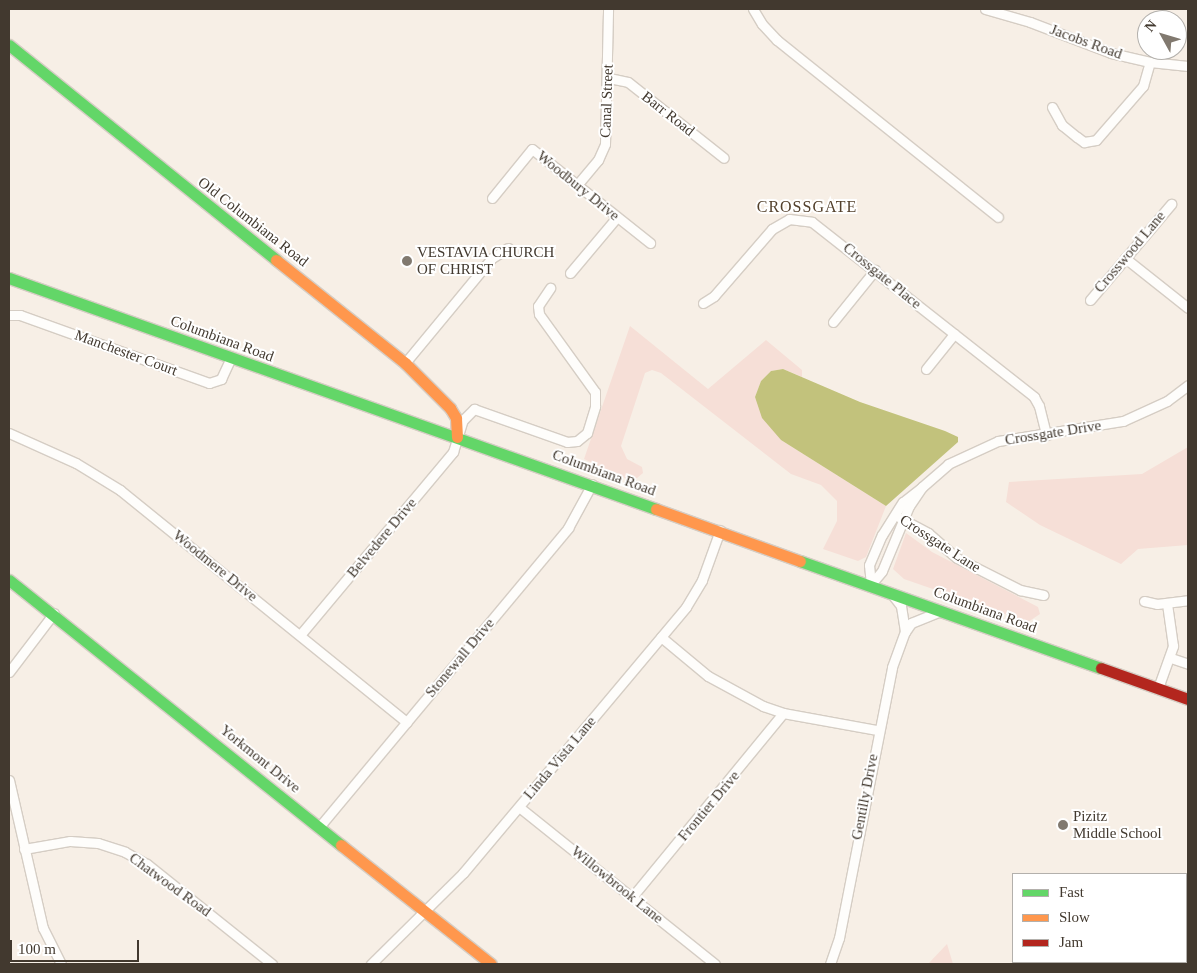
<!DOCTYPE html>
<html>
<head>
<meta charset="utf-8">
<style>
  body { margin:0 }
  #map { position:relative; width:1197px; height:973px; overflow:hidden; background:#f7efe6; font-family:Georgia,serif }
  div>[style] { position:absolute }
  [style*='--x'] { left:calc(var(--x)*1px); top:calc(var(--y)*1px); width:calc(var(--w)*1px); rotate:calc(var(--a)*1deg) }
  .green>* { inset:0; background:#f6dfd7 }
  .water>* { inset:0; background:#c2c27c }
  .roads { filter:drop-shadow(1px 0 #d5cdc4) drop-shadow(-1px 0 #d5cdc4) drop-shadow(0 1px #d5cdc4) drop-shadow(0 -1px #d5cdc4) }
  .street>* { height:9px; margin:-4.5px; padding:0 4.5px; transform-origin:4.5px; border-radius:4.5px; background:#fefdfb }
  .fast>* { height:11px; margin:-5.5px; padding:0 5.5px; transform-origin:5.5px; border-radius:5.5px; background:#63d668 }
  .slow>* { height:11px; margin:-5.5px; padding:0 5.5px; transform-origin:5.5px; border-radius:5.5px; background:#ff974d }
  .jam>* { height:11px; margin:-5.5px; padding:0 5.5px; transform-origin:5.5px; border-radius:5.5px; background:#b3261e }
  .dots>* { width:14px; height:14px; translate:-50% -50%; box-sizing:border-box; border:2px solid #fff; border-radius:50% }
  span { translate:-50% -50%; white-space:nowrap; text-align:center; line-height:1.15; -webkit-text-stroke:4px #fff; paint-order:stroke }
  .street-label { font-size:15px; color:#42392f }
  .poi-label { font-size:15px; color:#42392f }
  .left { translate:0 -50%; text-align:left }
  .neighbourhood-label { font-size:16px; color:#523f2a; letter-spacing:1px }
  .frame { position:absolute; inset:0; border:10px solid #42392f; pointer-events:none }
  .legend { position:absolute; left:1012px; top:873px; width:175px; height:90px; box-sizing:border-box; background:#fff; border:1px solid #b3b0ac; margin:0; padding:6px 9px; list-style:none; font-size:15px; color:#42392f }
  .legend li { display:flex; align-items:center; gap:10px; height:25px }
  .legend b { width:25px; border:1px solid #b3b0ac }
  .north { position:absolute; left:1137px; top:10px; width:50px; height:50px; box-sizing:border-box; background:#fff; border:1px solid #b3b0ac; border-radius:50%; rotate:309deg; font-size:14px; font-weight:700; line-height:20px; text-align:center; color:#42392f }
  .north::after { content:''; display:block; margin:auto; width:18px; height:22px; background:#81796f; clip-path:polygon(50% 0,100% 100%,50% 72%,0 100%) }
  .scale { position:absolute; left:10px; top:940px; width:129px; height:22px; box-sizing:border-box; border:2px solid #42392f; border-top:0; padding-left:6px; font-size:15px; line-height:18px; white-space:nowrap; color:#42392f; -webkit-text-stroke:4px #fff; paint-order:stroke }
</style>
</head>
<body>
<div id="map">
  <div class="green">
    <div style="clip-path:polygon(630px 326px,708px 389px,766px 340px,802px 370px,802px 377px,783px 369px,771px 371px,761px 381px,755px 397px,781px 440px,886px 506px,866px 557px,858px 561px,823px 549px,837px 521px,837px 501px,821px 485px,791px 474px,661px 373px,652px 370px,645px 373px,621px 446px,627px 459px,642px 467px,643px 473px,637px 478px,627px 479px,584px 459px)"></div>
    <div style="clip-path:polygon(1188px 447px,1188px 545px,1138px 549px,1121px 564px,1040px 525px,1006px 502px,1009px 482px,1142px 474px)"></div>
    <div style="clip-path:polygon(906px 533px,932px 552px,1038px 607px,1040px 614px,1028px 622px,904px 579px,893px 569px)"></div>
    <div style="clip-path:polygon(947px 944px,953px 964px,928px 964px)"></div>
  </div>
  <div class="water">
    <div style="clip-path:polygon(783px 369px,860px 402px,945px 431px,958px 437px,958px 442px,886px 506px,781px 440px,762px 418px,755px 397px,761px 381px,771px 371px)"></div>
  </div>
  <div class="roads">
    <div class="street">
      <div style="--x:753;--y:9;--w:17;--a:59"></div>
      <div style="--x:762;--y:24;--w:22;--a:47"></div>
      <div style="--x:777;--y:40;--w:283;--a:38.7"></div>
      <div style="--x:985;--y:9;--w:47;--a:16.1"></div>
      <div style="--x:1030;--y:22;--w:87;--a:20.9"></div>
      <div style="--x:1111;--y:53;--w:40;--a:13"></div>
      <div style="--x:1150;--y:62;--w:38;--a:6"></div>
      <div style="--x:609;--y:78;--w:19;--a:12"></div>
      <div style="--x:628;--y:82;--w:122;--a:38.4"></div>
      <div style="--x:1052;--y:107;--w:21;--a:61"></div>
      <div style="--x:1062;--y:125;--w:19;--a:39"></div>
      <div style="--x:1077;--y:137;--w:9;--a:36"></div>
      <div style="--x:1084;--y:142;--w:12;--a:-9"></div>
      <div style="--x:1096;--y:140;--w:72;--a:-49"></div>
      <div style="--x:1143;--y:86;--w:25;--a:-74"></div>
      <div style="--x:577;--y:185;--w:33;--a:-50"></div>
      <div style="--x:598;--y:160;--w:17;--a:-66"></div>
      <div style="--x:605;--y:144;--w:135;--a:-88.7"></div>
      <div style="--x:492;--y:198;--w:63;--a:-50.8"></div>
      <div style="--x:532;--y:149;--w:151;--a:38.5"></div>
      <div style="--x:1125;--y:258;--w:80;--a:38.4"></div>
      <div style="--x:570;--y:273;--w:73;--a:-50"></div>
      <div style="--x:1090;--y:300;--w:126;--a:-49.8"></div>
      <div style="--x:703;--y:303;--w:13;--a:-32"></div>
      <div style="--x:714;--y:296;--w:89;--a:-49.1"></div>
      <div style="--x:772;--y:229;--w:20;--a:-30"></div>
      <div style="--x:789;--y:219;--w:23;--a:7"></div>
      <div style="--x:812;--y:222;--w:283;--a:38.2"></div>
      <div style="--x:1034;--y:397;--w:10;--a:61"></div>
      <div style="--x:1039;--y:406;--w:30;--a:76"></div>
      <div style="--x:9;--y:315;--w:11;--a:0"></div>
      <div style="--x:20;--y:315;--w:201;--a:19.8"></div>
      <div style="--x:209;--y:383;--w:13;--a:-18"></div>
      <div style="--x:221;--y:379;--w:23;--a:-65"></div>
      <div style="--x:833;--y:322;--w:67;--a:-51.1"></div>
      <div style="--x:405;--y:363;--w:136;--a:-50.4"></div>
      <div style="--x:492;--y:258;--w:19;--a:-32"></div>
      <div style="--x:926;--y:369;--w:45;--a:-51.3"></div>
      <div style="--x:9;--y:433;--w:73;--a:24.1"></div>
      <div style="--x:76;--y:463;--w:52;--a:31.5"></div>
      <div style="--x:120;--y:490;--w:369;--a:39"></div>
      <div style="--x:922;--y:487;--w:35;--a:-41"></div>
      <div style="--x:948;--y:464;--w:55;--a:-24.7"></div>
      <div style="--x:998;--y:441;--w:127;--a:-9.1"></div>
      <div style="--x:1123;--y:421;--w:48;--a:-24.4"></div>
      <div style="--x:1167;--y:401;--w:26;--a:-37"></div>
      <div style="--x:922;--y:487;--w:23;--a:124"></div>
      <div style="--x:909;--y:506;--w:70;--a:112.6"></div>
      <div style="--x:882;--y:571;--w:17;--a:130"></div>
      <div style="--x:871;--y:584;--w:19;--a:-96"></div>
      <div style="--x:869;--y:565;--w:33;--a:-67"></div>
      <div style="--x:882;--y:535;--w:39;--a:-58"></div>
      <div style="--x:903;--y:502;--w:24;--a:-38"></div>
      <div style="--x:900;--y:518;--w:32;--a:28"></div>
      <div style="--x:928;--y:533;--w:38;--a:41"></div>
      <div style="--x:957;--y:558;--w:71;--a:26.9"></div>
      <div style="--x:1020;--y:590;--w:24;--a:12"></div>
      <div style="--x:891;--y:593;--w:16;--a:52"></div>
      <div style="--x:901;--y:606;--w:26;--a:81"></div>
      <div style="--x:1144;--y:601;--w:13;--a:13"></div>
      <div style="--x:1157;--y:604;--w:31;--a:-7"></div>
      <div style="--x:300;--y:635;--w:239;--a:-50.1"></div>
      <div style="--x:453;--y:452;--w:34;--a:-73"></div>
      <div style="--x:463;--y:420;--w:16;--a:-45"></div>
      <div style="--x:474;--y:409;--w:99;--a:19.5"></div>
      <div style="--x:567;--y:442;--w:10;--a:-6"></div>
      <div style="--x:577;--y:441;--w:13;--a:-39"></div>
      <div style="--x:587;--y:433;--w:28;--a:-73"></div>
      <div style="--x:595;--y:406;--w:14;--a:-90"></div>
      <div style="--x:595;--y:392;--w:96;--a:-125.7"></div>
      <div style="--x:539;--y:314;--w:8;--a:-97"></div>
      <div style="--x:538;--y:306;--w:22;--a:-56"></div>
      <div style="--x:661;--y:637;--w:61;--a:39.7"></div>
      <div style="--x:708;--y:676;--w:63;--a:28.6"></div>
      <div style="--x:763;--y:706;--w:21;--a:19"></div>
      <div style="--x:783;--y:713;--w:96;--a:10.3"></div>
      <div style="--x:1171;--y:658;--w:18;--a:19"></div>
      <div style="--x:9;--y:672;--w:74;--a:-52.7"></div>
      <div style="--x:1158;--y:688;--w:45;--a:-70.3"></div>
      <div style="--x:1173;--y:646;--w:42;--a:-98.1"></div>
      <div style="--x:9;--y:780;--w:152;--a:77.1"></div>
      <div style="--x:43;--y:928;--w:40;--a:63.4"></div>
      <div style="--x:519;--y:807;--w:251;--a:38.7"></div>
      <div style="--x:320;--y:826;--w:388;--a:-50.2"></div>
      <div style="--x:568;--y:528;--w:50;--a:-61.4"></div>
      <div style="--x:24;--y:849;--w:47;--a:-9.9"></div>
      <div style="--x:70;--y:841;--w:28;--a:4"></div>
      <div style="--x:98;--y:843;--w:28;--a:18"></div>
      <div style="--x:125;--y:852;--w:25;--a:29"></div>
      <div style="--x:147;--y:864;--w:160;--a:38.7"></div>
      <div style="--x:632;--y:897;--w:238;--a:-50.6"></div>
      <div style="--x:371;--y:964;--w:129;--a:-44.7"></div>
      <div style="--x:463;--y:873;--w:347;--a:-50"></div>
      <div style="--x:686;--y:607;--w:31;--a:-59"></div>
      <div style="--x:702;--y:580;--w:53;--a:-70.2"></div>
      <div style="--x:830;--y:964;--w:28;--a:-71"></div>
      <div style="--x:839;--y:938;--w:276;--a:-78.9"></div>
      <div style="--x:892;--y:667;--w:37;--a:-70"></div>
      <div style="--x:905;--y:632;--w:11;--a:-56"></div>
      <div style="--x:911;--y:623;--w:32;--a:-22"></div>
    </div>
    <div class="fast">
      <div style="--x:9;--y:45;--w:343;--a:38.8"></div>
      <div style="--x:9;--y:278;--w:687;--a:19.65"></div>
      <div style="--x:800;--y:561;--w:319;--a:19.6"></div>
      <div style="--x:9;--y:580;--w:425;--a:38.6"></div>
    </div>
    <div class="slow">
      <div style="--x:276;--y:260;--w:165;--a:38.6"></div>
      <div style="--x:405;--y:363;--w:64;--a:45"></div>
      <div style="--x:450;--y:408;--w:12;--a:59"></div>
      <div style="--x:456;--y:418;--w:19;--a:87"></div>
      <div style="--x:656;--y:509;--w:153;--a:19.9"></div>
      <div style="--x:341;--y:845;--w:191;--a:38.4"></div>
    </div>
    <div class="jam">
      <div style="--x:1101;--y:668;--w:92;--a:19.6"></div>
    </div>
  </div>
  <div class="dots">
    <div style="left:407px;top:261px;background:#81796f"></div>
    <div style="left:1063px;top:825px;background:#81796f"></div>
  </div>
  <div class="street-label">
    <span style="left:1086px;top:42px;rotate:20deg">Jacobs Road</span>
    <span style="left:607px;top:101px;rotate:-88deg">Canal Street</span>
    <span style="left:668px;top:114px;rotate:38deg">Barr Road</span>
    <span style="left:578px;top:186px;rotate:39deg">Woodbury Drive</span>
    <span style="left:253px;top:222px;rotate:38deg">Old Columbiana Road</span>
    <span style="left:1130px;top:252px;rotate:-50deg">Crosswood Lane</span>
    <span style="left:882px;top:276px;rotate:39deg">Crossgate Place</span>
    <span style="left:222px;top:339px;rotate:20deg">Columbiana Road</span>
    <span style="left:126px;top:353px;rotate:20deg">Manchester Court</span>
    <span style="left:1053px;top:433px;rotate:-9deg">Crossgate Drive</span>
    <span style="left:604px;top:473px;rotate:20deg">Columbiana Road</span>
    <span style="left:382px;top:538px;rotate:-50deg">Belvedere Drive</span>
    <span style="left:940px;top:544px;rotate:33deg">Crossgate Lane</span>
    <span style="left:215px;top:566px;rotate:39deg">Woodmere Drive</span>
    <span style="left:985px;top:610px;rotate:20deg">Columbiana Road</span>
    <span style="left:460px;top:658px;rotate:-50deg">Stonewall Drive</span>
    <span style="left:560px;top:758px;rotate:-50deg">Linda Vista Lane</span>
    <span style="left:260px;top:759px;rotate:39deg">Yorkmont Drive</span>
    <span style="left:865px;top:797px;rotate:-79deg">Gentilly Drive</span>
    <span style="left:709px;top:806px;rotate:-50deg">Frontier Drive</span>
    <span style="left:170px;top:885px;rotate:36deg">Chatwood Road</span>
    <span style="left:617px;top:885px;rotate:39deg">Willowbrook Lane</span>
  </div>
  <div class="poi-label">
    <span class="left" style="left:417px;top:261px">VESTAVIA CHURCH<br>OF CHRIST</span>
    <span class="left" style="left:1073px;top:825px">Pizitz<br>Middle School</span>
  </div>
  <div class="neighbourhood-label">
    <span style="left:807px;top:207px">CROSSGATE</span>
  </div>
  <div class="frame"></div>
  <ul class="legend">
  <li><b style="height:6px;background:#63d668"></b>Fast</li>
  <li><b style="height:6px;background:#ff974d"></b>Slow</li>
  <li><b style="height:6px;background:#b3261e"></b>Jam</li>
  </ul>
  <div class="north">N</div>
  <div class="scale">100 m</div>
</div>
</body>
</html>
